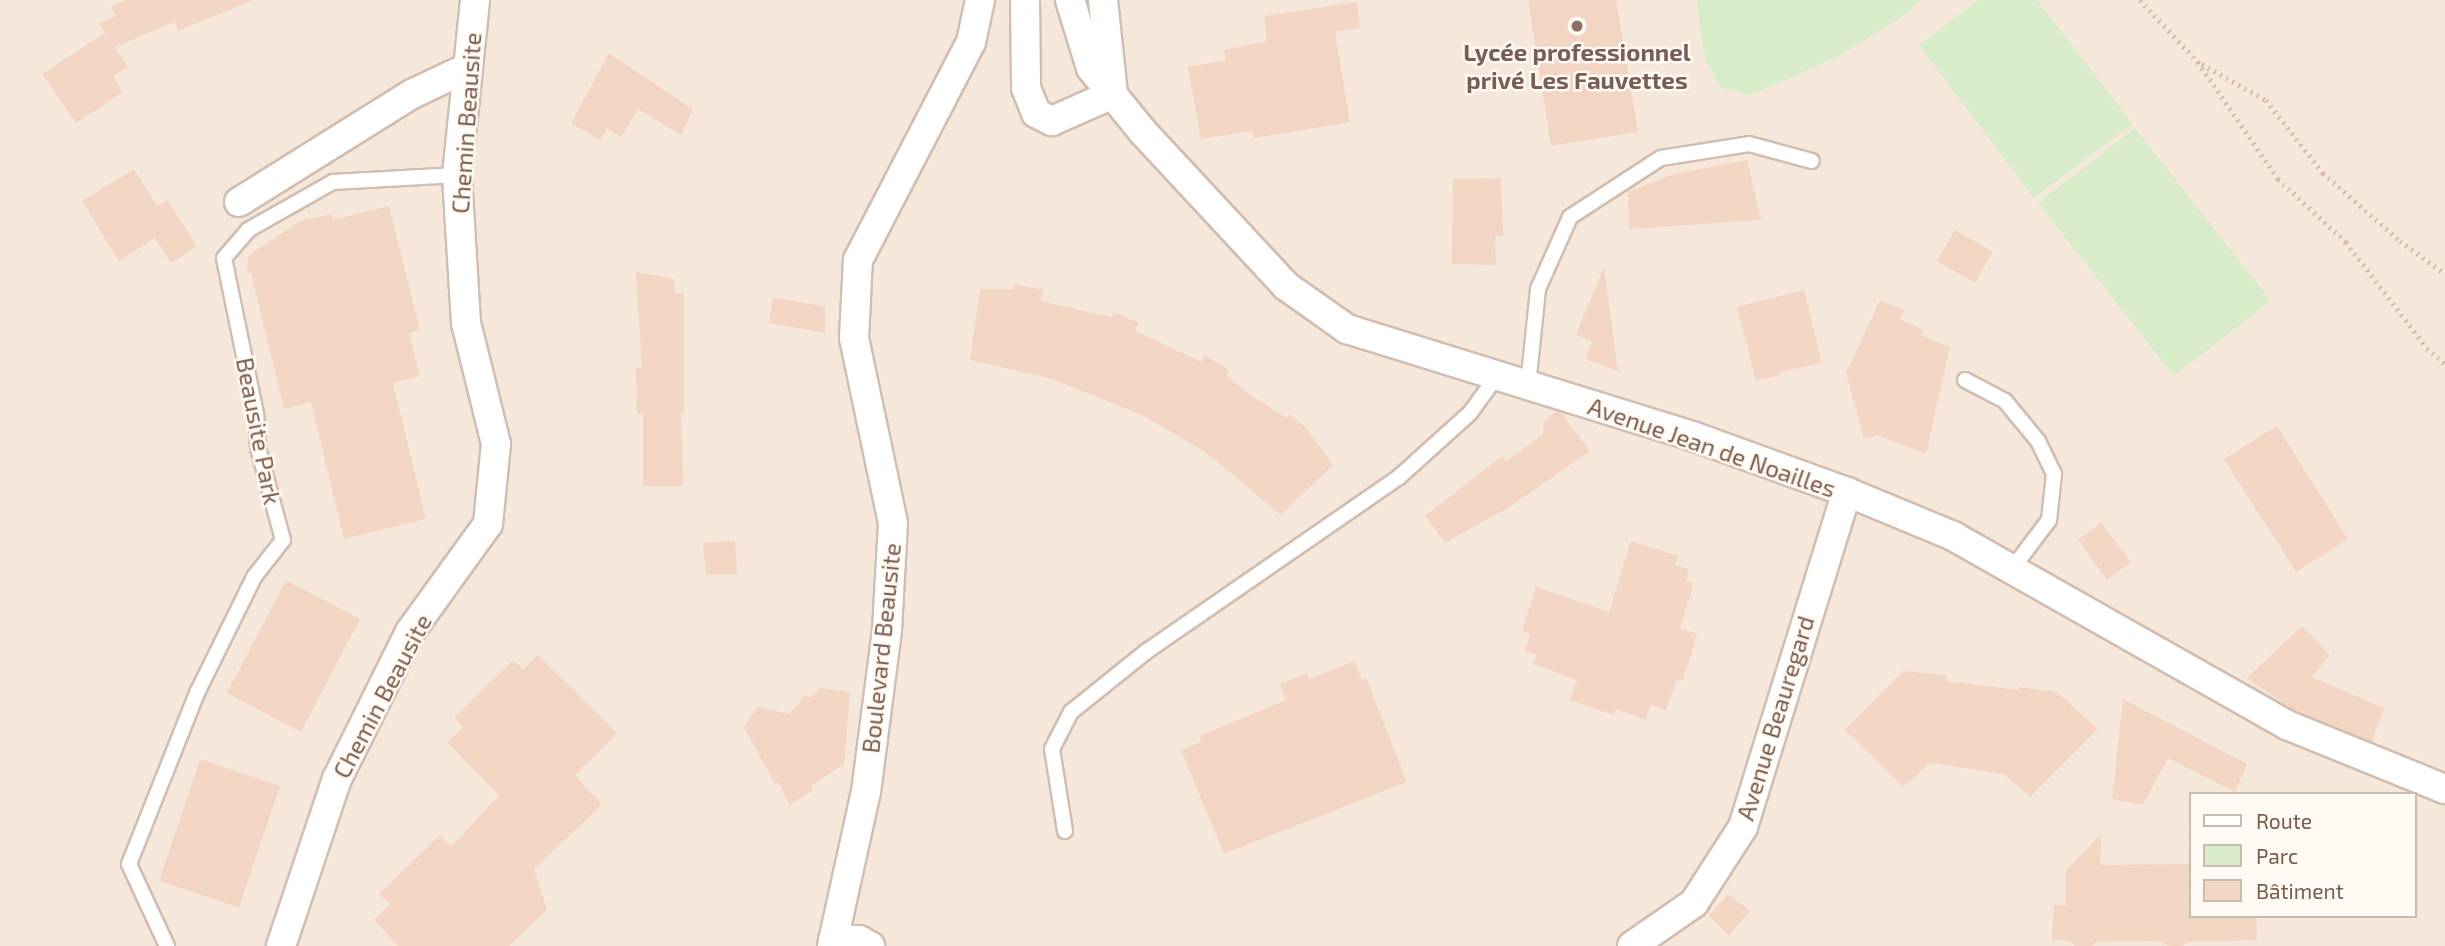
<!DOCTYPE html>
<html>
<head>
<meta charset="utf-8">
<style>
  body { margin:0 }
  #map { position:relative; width:2445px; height:946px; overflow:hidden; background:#fdf6ec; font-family:"Exo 2",sans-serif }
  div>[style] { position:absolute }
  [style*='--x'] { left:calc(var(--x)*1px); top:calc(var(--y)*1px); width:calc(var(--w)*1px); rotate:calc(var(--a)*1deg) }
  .residential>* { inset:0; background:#f5e8da }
  .green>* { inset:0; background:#d8ecc9 }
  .building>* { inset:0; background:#f3d5c3 }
  .path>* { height:4.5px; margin-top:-2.25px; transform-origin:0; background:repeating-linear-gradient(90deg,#d9b8a5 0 2px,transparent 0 7px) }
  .roads { filter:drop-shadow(2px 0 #d1beb0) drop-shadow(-2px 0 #d1beb0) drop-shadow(0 2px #d1beb0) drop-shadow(0 -2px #d1beb0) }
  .service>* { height:14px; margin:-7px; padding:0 7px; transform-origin:7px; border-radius:7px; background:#fff }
  .minor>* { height:28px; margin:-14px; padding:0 14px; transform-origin:14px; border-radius:14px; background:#fff }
  .dots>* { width:19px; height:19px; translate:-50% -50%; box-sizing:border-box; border:4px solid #fffaf3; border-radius:50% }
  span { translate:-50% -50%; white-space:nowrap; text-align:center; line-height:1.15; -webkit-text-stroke:5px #fffaf3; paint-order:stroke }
  .education-label { font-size:24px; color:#785e54; font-weight:700 }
  .street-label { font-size:24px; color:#7a5c4d }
  .legend { position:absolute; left:2189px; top:792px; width:228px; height:126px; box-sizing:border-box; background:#fffaf3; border:2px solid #cabbb1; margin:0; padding:9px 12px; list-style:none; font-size:21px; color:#7a5c4d }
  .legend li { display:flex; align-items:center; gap:14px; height:35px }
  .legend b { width:35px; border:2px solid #cabbb1 }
</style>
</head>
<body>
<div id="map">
  <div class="residential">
    <div style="clip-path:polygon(evenodd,0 0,1696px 0,1705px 58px,1751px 95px,1840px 56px,1902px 17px,1922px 0,2445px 0,2445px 946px,0 946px,0 0,2191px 794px,2415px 794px,2415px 916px,2191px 916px,2191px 794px)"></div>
  </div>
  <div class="green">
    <div style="clip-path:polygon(1696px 0,1922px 0,1902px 17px,1840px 56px,1751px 95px,1720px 88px,1705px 58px)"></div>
    <div style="clip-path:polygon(1978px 0,2037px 0,2133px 124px,2034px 198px,1919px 45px)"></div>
    <div style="clip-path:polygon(2135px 128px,2271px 301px,2174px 376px,2038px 203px)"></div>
  </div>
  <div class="building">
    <div style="clip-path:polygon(126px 0,251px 0,251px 1px,178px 31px,174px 22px,115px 47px,99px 23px,116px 16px,111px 6px)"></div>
    <div style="clip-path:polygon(1528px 0,1616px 0,1638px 132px,1551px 146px)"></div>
    <div style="clip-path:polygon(1357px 2px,1360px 28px,1335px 32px,1350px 122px,1254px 138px,1252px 131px,1201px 139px,1188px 67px,1226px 60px,1224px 50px,1267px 41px,1264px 16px)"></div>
    <div style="clip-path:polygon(105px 33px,128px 67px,113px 76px,123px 92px,76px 123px,42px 74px)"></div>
    <div style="clip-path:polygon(609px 53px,693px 109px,681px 135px,638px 109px,621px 137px,607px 128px,600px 140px,571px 123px)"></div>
    <div style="clip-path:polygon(1747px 160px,1761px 220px,1629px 229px,1628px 192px,1671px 175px)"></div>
    <div style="clip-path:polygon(134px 169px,157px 206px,168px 200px,197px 247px,171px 263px,155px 238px,119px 261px,82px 201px)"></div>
    <div style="clip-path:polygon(1501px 178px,1503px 236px,1495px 236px,1496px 265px,1452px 264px,1453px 179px)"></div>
    <div style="clip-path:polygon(389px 206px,420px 330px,409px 333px,420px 376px,393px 383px,426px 519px,344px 539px,311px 402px,284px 409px,251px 273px,247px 272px,249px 255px,300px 221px,331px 214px,333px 220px)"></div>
    <div style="clip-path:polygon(1955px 230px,1993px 252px,1975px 283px,1937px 261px)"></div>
    <div style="clip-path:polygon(1604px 267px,1615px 350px,1618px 371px,1585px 359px,1592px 341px,1576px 335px)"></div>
    <div style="clip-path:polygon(636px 272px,674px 279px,675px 293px,684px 293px,684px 412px,681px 412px,683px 486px,643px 486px,643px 414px,638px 414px,637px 410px,636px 368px,642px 368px)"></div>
    <div style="clip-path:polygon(1015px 284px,1043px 290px,1041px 301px,1111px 317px,1114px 312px,1139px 323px,1135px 331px,1165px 345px,1202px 362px,1205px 355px,1229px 370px,1226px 375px,1250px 395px,1287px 418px,1290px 414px,1306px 428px,1333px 465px,1281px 515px,1205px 452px,1144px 416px,1052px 379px,970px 360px,980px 289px,1014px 289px)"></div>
    <div style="clip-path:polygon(1804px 290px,1822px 363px,1780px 372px,1781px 375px,1756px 381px,1737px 307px)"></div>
    <div style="clip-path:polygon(773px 297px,825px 307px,825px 333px,769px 323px)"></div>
    <div style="clip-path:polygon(1880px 300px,1904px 310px,1900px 319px,1923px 330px,1921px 335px,1950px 347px,1926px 454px,1877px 435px,1864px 439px,1846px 373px)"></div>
    <div style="clip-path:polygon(1556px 411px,1561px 413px,1590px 451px,1511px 506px,1445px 543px,1425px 516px,1502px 456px,1507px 461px,1543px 434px,1544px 422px)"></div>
    <div style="clip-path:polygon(2277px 426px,2348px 539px,2296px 572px,2224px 459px)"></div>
    <div style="clip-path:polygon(2101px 523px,2131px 562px,2107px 580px,2078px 540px)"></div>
    <div style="clip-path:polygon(735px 541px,737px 574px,706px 575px,703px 543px)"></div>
    <div style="clip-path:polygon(1631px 541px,1678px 556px,1675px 565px,1689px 569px,1686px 581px,1694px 583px,1680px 628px,1697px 634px,1683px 681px,1677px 679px,1666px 710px,1651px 705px,1646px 720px,1616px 709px,1614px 715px,1570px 700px,1577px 680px,1533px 664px,1536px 655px,1525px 651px,1530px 635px,1522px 631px,1536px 587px,1609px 612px)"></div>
    <div style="clip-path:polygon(286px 580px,360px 619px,301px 732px,227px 693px)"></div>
    <div style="clip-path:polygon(2302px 626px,2330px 655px,2312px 677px,2384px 708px,2372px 742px,2294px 710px,2247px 678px)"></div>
    <div style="clip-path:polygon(538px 655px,617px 733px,575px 775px,602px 805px,534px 869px,547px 910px,509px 946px,398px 946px,374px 920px,390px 904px,379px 894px,440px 835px,451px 847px,499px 795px,447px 742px,463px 727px,454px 718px,513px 660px,523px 669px)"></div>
    <div style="clip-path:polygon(1354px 661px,1362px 680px,1366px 678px,1407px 782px,1224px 854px,1181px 750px,1201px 742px,1199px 736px,1286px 700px,1280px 684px,1307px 673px,1310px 679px)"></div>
    <div style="clip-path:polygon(1903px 671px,1947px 675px,1946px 681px,2018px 690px,2018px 687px,2057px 692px,2098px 729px,2030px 797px,2004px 774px,1930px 763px,1903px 787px,1845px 730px)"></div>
    <div style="clip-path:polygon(820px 688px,850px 692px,844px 764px,811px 786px,813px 790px,790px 805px,778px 782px,775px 784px,744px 727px,757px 707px,789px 714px,806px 694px,810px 698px)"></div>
    <div style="clip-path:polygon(2123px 699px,2247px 764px,2235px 792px,2168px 758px,2143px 805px,2112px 799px)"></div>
    <div style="clip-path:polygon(200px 759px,280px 786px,239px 908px,159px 881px)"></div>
    <div style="clip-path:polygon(2101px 834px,2100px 865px,2191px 864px,2191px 916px,2256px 916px,2257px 940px,2187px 942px,2183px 946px,2169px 946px,2159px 941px,2095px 942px,2092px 946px,2075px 946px,2070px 941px,2052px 940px,2054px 905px,2066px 905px,2066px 871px)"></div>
    <div style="clip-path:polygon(1728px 894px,1750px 911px,1729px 936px,1709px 916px)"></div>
  </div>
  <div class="path">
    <div style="--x:2140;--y:0;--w:85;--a:46.9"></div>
    <div style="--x:2198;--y:62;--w:142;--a:55.6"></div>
    <div style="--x:2278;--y:179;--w:93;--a:42.8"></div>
    <div style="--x:2346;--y:242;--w:133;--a:52.6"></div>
    <div style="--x:2427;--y:348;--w:24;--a:42"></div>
    <div style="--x:2202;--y:64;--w:73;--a:29.4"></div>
    <div style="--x:2266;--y:100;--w:93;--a:52"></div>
    <div style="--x:2323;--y:173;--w:103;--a:41.4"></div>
    <div style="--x:2400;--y:241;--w:56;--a:36.3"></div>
  </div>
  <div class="roads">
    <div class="service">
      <div style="--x:1965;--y:380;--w:45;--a:27.7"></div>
      <div style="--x:2005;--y:401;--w:52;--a:50.5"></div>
      <div style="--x:2038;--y:441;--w:37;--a:64"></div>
      <div style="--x:2054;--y:474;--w:46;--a:96.2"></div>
      <div style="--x:2049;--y:520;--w:61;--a:127.1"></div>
      <div style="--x:1528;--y:386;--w:98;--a:-84.1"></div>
      <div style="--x:1538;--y:289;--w:79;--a:-66"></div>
      <div style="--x:1570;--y:217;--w:108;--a:-33"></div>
      <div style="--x:1661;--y:158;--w:89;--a:-9"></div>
      <div style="--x:1749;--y:144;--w:65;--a:15.1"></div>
      <div style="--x:1065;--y:831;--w:83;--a:-99"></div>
      <div style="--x:1052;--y:749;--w:42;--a:-62.8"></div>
      <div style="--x:1071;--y:712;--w:97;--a:-38.8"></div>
      <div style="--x:1147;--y:651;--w:305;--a:-34.6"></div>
      <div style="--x:1398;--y:478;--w:97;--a:-42.1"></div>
      <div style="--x:1470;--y:413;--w:46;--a:-53.9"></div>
      <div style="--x:167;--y:946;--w:90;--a:-114.9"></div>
      <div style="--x:129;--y:864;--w:186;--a:-68.3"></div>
      <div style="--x:198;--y:691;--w:127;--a:-63.8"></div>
      <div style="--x:254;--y:577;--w:47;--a:-51.9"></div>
      <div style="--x:283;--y:540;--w:95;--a:-105.2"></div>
      <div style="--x:258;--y:448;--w:34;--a:-93"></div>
      <div style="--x:256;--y:414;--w:159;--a:-101.6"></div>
      <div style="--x:224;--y:258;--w:37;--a:-49"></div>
      <div style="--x:248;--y:230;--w:98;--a:-29.5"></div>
      <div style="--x:333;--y:182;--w:124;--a:-3.2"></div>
    </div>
    <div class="minor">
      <div style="--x:1025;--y:0;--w:88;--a:89.3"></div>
      <div style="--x:1026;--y:88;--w:27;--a:68"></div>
      <div style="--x:1036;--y:113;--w:18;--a:27"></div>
      <div style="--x:1052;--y:121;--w:67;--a:-23.9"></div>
      <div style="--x:1070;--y:0;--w:71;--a:72.8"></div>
      <div style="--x:1091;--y:68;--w:82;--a:50.9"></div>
      <div style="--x:1143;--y:132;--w:210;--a:47.1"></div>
      <div style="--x:1286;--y:286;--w:75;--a:35.2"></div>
      <div style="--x:1347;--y:329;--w:364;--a:17.2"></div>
      <div style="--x:1695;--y:437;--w:162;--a:19.9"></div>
      <div style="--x:1847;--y:492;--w:115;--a:22.5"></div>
      <div style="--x:1953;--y:536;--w:384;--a:29.5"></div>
      <div style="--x:2287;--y:725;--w:170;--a:22.1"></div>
      <div style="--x:1103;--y:0;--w:95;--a:83.9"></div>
      <div style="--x:239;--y:202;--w:204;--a:-32"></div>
      <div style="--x:412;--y:94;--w:61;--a:-25.3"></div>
      <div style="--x:833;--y:940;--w:26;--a:0"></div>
      <div style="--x:859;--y:940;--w:13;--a:29"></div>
      <div style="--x:281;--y:946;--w:176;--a:-71.5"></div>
      <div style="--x:337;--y:779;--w:164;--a:-63.6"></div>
      <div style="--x:410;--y:632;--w:133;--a:-54.2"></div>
      <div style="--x:488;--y:524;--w:80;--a:-84.3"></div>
      <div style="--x:496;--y:444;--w:125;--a:-103.9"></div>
      <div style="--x:466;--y:323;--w:148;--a:-93.5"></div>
      <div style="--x:457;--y:175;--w:176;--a:-84.1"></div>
      <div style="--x:832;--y:946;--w:158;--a:-77.6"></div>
      <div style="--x:866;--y:792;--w:163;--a:-82.6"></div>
      <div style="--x:887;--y:630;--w:107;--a:-86.8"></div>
      <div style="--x:893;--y:523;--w:189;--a:-101.9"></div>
      <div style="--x:854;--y:338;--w:78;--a:-87.1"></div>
      <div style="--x:858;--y:260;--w:246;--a:-62.6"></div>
      <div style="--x:971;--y:42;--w:43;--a:-77.9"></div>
      <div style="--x:1632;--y:946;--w:75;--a:-34.7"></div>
      <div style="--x:1694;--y:903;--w:90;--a:-57.2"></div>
      <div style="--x:1743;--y:827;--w:351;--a:-72.8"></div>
    </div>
  </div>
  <div class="dots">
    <div style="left:1577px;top:26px;background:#8d6e63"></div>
  </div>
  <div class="education-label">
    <span style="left:1577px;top:66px">Lycée professionnel<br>privé Les Fauvettes</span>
  </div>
  <div class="street-label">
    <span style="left:466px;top:123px;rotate:-86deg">Chemin Beausite</span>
    <span style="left:259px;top:431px;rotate:79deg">Beausite Park</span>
    <span style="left:1712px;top:447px;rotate:19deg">Avenue Jean de Noailles</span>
    <span style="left:881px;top:648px;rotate:-84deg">Boulevard Beausite</span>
    <span style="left:382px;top:696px;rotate:-62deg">Chemin Beausite</span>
    <span style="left:1775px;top:718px;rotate:-73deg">Avenue Beauregard</span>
  </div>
  <ul class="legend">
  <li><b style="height:9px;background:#fff"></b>Route</li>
  <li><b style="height:19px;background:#d8ecc9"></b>Parc</li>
  <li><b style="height:19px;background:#f3d5c3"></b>Bâtiment</li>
  </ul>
</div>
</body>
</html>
